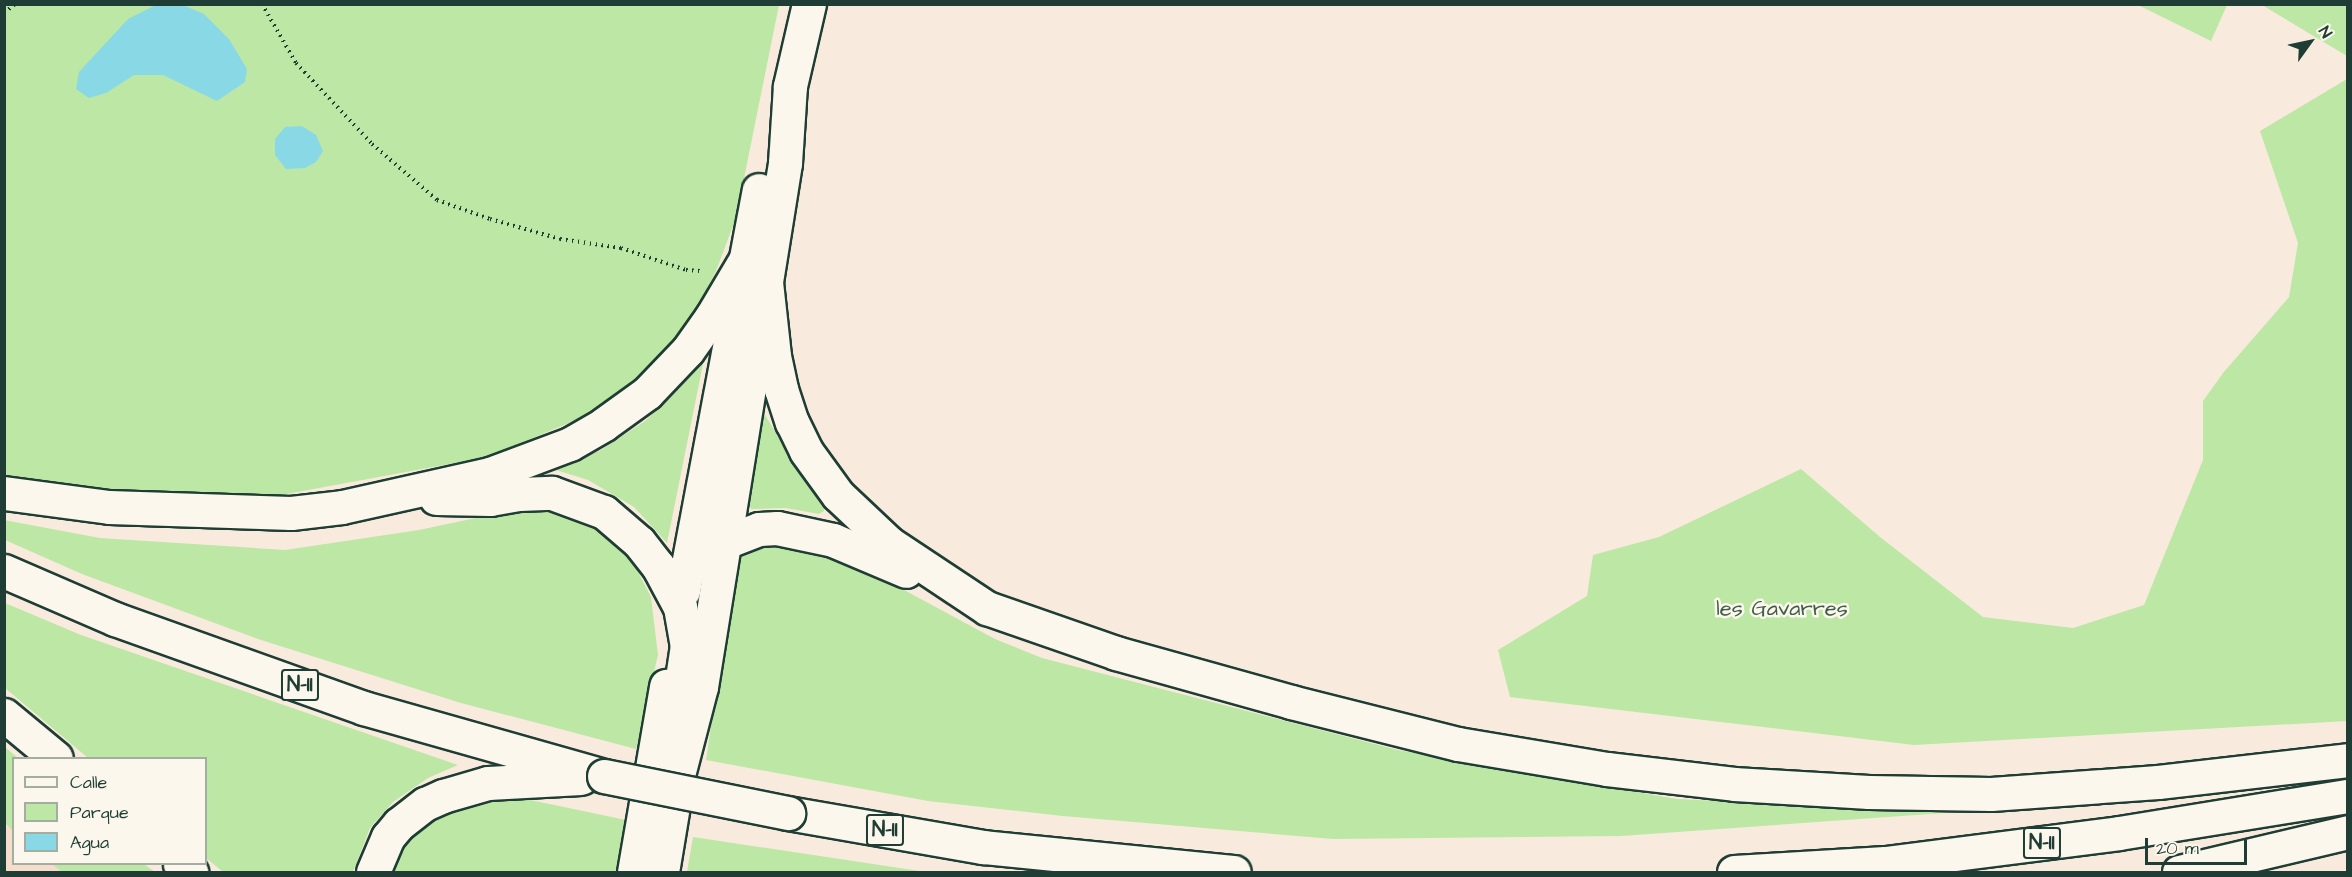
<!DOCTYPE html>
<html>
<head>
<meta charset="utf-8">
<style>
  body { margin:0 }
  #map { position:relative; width:2352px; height:877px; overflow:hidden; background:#f8ebdd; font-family:"Architects Daughter",sans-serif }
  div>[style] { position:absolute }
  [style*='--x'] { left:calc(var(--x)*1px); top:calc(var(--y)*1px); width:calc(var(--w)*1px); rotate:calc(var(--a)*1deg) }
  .built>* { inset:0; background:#f5dccb }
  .green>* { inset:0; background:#bde7a4 }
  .water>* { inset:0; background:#89d8e6 }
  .path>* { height:4px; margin-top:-2px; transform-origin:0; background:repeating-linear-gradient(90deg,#1f3d34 0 1.5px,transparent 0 6px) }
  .roads { filter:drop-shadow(2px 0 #1f3d34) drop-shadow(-2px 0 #1f3d34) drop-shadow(0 2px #1f3d34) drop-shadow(0 -2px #1f3d34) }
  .secondary>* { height:33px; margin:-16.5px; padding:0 16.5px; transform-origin:16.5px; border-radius:16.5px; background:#fbf7ec }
  .highway>* { height:33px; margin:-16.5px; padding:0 16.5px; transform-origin:16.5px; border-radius:16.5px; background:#fbf7ec }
  .bridges { filter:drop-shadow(2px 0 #1f3d34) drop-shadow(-2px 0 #1f3d34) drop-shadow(0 2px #1f3d34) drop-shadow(0 -2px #1f3d34) }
  .highway-bridge>* { height:33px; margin:-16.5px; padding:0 16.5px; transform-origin:16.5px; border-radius:16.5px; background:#fbf7ec }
  span { translate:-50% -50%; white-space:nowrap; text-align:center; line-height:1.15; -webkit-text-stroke:5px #fbf7ec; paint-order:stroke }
  .shield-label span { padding:2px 4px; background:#fbf7ec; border:2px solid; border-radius:4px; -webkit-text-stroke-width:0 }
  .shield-label { font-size:21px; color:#1f3d34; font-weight:700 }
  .park-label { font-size:22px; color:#3f5f4a }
  .frame { position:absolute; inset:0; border:6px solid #1f3d34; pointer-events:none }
  .legend { position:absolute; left:12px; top:757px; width:195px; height:108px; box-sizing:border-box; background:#fbf7ec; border:2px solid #a3ada2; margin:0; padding:8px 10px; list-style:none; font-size:18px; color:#1f3d34 }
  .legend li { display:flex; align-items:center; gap:12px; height:30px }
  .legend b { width:30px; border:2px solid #a3ada2 }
  .north { position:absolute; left:2280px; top:12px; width:60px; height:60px; -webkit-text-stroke:4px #fbf7ec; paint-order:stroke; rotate:57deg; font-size:16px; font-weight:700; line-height:24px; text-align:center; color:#1f3d34 }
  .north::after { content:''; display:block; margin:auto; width:21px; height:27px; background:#1f3d34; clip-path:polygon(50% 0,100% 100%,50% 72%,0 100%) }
  .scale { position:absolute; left:2145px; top:838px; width:102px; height:27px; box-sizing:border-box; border:3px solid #1f3d34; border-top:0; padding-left:8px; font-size:18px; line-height:21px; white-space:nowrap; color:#1f3d34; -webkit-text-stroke:4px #fbf7ec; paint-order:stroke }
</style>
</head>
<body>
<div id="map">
  <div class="built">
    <div style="clip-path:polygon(4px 823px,13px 831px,14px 864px,52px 864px,62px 872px,5px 872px)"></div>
  </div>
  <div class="green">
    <div style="clip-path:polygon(4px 5px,779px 5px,736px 218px,716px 271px,694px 314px,651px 366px,588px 415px,487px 457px,265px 498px,131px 497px,5px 481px)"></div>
    <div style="clip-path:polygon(2138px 5px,2227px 5px,2211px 41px)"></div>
    <div style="clip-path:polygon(2262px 5px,2347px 5px,2347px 56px)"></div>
    <div style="clip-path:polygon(2347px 79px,2347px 721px,1914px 745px,1510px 697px,1498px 650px,1587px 596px,1593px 555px,1659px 537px,1801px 469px,1880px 537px,1983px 617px,2073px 628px,2144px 605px,2203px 460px,2203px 401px,2223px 373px,2289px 297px,2298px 243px,2260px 131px)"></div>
    <div style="clip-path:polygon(704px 359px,667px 543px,634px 507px,588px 480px,556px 470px,601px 450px,645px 421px,669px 399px)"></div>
    <div style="clip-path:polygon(761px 408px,790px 457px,824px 506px,824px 511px,819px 514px,786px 508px,751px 509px,747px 498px)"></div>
    <div style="clip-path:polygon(548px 507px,584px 522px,613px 541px,637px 570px,651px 597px,658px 655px,636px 749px,461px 703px,261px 640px,82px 574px,5px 540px,4px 520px,100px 538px,285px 550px,419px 530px,499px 513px)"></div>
    <div style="clip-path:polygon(786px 541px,854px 563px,995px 639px,1042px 658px,1398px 750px,1677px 799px,1958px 812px,1621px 836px,1333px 839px,1063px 816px,928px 801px,706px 760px,736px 556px,754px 546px)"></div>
    <div style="clip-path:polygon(5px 603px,81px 635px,458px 765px,428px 778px,393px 802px,370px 828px,353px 872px,223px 872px,206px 858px,206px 758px,88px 758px,5px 688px)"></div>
    <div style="clip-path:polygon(5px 747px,18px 758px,14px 758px,13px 831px,5px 823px)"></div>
    <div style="clip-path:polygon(516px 797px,626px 820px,620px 872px,390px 872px,405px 840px,428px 818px,485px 798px)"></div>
    <div style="clip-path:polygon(693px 837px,926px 872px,687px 872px)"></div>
    <div style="clip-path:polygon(52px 864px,144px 864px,155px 872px,62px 872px)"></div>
  </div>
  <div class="water">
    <div style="clip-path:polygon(156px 5px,183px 5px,204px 14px,229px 39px,247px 69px,245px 82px,217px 101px,163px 75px,134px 75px,106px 93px,89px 98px,76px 89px,79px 72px,128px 19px)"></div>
    <div style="clip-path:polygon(302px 126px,316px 135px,323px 151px,316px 162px,305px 168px,286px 169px,275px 155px,275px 139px,285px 127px)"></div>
  </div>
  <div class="path">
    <div style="--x:262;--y:4;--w:68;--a:60"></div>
    <div style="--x:296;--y:63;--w:111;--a:46.8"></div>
    <div style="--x:372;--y:144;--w:86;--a:40.7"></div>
    <div style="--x:437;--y:200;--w:56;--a:19.7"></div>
    <div style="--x:490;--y:219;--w:73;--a:15.9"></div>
    <div style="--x:560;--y:239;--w:62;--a:8.4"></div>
    <div style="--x:621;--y:248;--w:69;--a:18.7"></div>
    <div style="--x:686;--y:270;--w:14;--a:4"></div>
    <div style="--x:4;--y:13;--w:14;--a:-39"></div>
  </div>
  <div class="roads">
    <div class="secondary">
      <div style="--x:683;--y:591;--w:408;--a:-79.3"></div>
      <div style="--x:634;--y:872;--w:189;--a:-80.2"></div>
      <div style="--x:662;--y:872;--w:98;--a:-80.6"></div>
      <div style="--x:678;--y:775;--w:91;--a:-75.4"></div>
      <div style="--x:701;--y:687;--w:531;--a:-80.89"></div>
      <div style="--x:785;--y:163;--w:77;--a:-86.3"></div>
      <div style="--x:790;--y:86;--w:84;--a:-77"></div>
    </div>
    <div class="highway">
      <div style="--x:766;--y:282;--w:74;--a:83.8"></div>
      <div style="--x:774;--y:356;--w:34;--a:78"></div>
      <div style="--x:781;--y:389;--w:35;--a:72"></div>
      <div style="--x:792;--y:422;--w:32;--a:64"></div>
      <div style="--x:806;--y:451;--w:54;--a:54"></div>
      <div style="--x:838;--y:495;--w:70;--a:43.3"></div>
      <div style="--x:889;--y:543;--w:118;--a:33.6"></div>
      <div style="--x:987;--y:608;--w:137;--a:19.2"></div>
      <div style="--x:1116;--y:653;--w:182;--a:15.6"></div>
      <div style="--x:1291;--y:702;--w:172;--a:14.1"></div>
      <div style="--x:1458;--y:744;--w:151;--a:9.5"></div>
      <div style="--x:1607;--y:769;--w:128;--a:6.7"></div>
      <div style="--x:1734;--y:784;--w:135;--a:3.4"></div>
      <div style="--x:1869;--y:792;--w:122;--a:0.9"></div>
      <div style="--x:1991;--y:794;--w:167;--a:-4.1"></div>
      <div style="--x:2158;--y:782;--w:191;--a:-6.6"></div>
      <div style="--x:4;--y:493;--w:106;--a:7.6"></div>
      <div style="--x:109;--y:507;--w:182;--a:1.9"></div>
      <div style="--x:291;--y:513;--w:51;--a:-6.7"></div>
      <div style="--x:342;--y:507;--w:152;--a:-12.6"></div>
      <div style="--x:490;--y:474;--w:85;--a:-20.6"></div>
      <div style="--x:570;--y:444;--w:39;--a:-30"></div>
      <div style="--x:604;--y:424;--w:53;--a:-35.8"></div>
      <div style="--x:647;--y:393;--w:59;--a:-46.4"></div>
      <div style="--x:688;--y:350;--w:42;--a:-54.8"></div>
      <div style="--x:712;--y:316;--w:63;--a:-59.3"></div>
      <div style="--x:436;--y:498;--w:54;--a:1.1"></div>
      <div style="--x:490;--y:499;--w:29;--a:-10"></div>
      <div style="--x:519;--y:494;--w:33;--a:-2"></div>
      <div style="--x:552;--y:493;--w:55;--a:20.1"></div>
      <div style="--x:604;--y:512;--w:46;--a:40.6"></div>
      <div style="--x:639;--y:542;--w:31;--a:52"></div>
      <div style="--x:658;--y:566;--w:47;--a:61.8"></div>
      <div style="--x:680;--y:607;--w:39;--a:80"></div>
      <div style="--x:687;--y:645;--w:80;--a:98.6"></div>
      <div style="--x:675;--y:724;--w:51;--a:86.6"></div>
      <div style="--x:687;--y:569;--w:47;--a:-35.4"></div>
      <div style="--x:725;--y:542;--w:36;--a:-21"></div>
      <div style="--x:759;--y:529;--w:18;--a:-3"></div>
      <div style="--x:777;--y:528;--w:57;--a:12.1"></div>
      <div style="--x:833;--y:540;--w:79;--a:23"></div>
      <div style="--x:4;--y:571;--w:121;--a:23.4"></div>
      <div style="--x:115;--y:619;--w:264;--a:19.7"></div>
      <div style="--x:364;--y:708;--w:249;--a:15.8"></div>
      <div style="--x:4;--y:715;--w:67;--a:39.6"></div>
      <div style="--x:788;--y:813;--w:198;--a:9.9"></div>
      <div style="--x:983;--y:847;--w:252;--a:5.7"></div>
      <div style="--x:180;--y:864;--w:14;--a:36"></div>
      <div style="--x:373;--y:872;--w:38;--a:-67"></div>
      <div style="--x:388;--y:837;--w:17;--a:-50"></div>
      <div style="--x:399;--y:824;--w:33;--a:-38"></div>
      <div style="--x:425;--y:804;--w:20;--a:-24"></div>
      <div style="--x:443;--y:796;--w:47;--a:-16.1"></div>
      <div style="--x:488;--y:783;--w:93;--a:-3.1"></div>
      <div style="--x:1734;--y:872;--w:151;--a:-3.4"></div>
      <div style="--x:1885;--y:863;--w:236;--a:-7.3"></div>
      <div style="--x:2119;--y:833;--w:232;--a:-9.2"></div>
      <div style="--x:2179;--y:872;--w:174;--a:-13.3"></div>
    </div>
  </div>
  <div class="bridges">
    <div class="highway-bridge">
      <div style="--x:604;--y:776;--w:188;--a:11.4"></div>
    </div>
  </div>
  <div class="shield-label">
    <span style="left:300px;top:685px">N-II</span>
    <span style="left:885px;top:830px">N-II</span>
    <span style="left:2042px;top:843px">N-II</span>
  </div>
  <div class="park-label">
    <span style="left:1782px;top:609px">les Gavarres</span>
  </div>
  <div class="frame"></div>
  <ul class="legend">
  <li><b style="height:8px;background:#fbf7ec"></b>Calle</li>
  <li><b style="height:16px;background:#bde7a4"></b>Parque</li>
  <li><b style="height:16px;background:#89d8e6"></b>Agua</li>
  </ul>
  <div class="north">N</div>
  <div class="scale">20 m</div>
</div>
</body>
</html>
